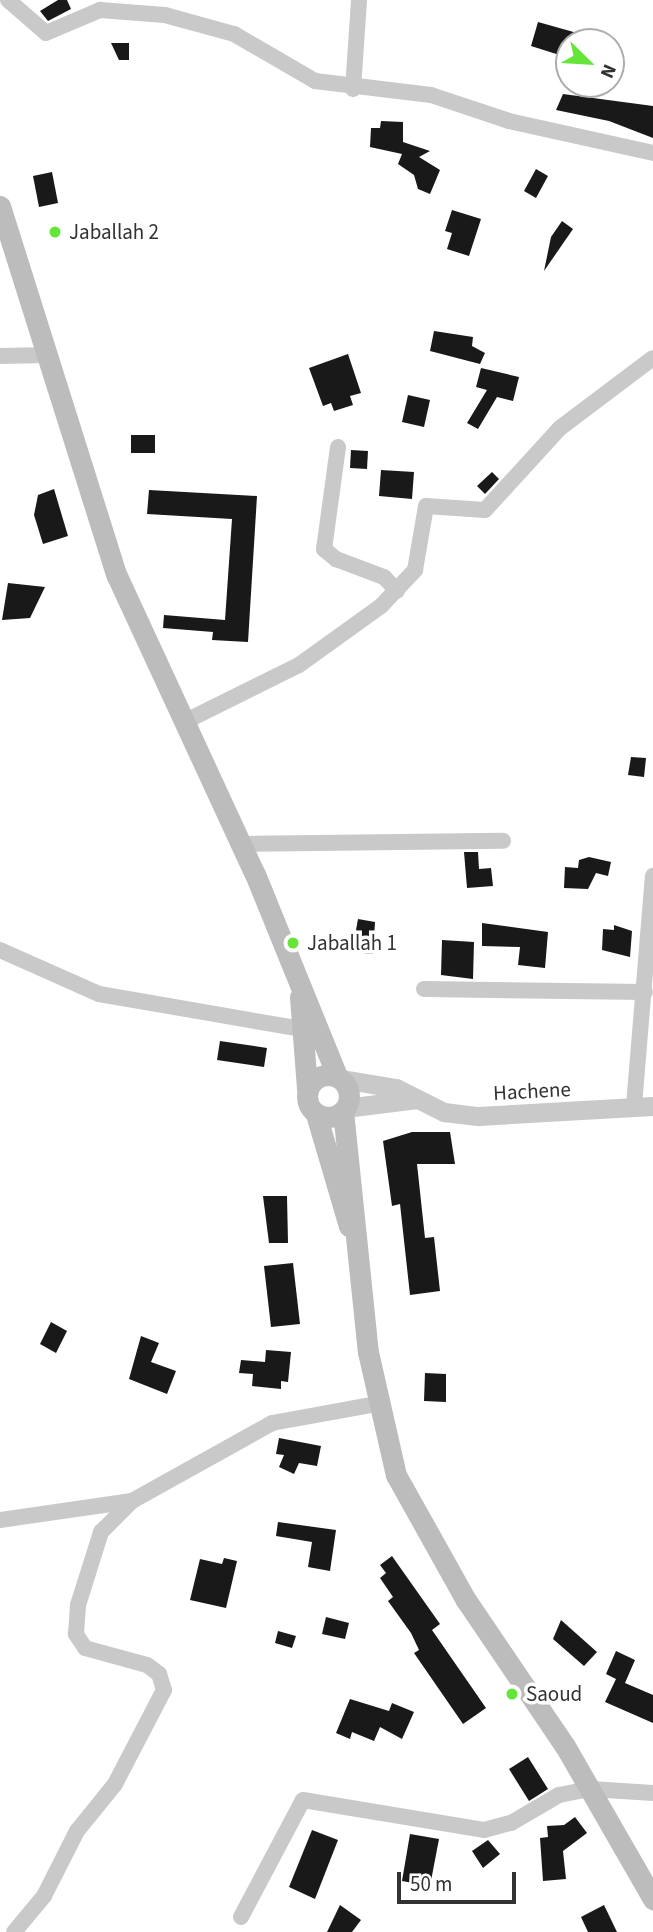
<!DOCTYPE html>
<html>
<head>
<meta charset="utf-8">
<style>
  body { margin:0 }
  #map { position:relative; width:653px; height:1932px; overflow:hidden; background:#fff; font-family:"Source Sans 3",sans-serif }
  div>[style] { position:absolute }
  [style*='--x'] { left:calc(var(--x)*1px); top:calc(var(--y)*1px); width:calc(var(--w)*1px); rotate:calc(var(--a)*1deg) }
  .building>* { inset:0; background:#191919 }
  .minor>* { height:16px; margin:-8px; padding:0 8px; transform-origin:8px; border-radius:8px; background:#c9c9c9 }
  .tertiary>* { height:19px; margin:-9.5px; padding:0 9.5px; transform-origin:9.5px; border-radius:9.5px; background:#c9c9c9 }
  .secondary>* { height:21px; margin:-10.5px; padding:0 10.5px; transform-origin:10.5px; border-radius:10.5px; background:#bcbcbc }
  .secondary>.ring { margin:-10.5px; padding:0; box-sizing:content-box; background:none; border:21px solid #bcbcbc; border-radius:50% }
  .dots>* { width:19px; height:19px; translate:-50% -50%; box-sizing:border-box; border:4px solid #fff; border-radius:50% }
  span { translate:-50% -50%; white-space:nowrap; text-align:center; line-height:1.15; -webkit-text-stroke:7px #fff; paint-order:stroke }
  .poi-label { font-size:21px; color:#323232 }
  .left { translate:0 -50%; text-align:left }
  .street-label { font-size:21px; color:#323232 }
  .north { position:absolute; left:555px; top:28px; width:70px; height:70px; box-sizing:border-box; background:#fff; border:2px solid #adadad; border-radius:50%; rotate:114deg; font-size:19px; font-weight:700; line-height:28px; text-align:center; color:#323232 }
  .north::after { content:''; display:block; margin:auto; width:24px; height:32px; background:#65e539; clip-path:polygon(50% 0,100% 100%,50% 72%,0 100%) }
  .scale { position:absolute; left:397px; top:1872px; width:119px; height:32px; box-sizing:border-box; border:4px solid #323232; border-top:0; padding-left:9px; font-size:21px; line-height:24px; white-space:nowrap; color:#323232; -webkit-text-stroke:5px #fff; paint-order:stroke }
</style>
</head>
<body>
<div id="map">
  <div class="building">
    <div style="clip-path:polygon(58px 0,67px 0,71px 9px,48px 21px,40px 11px)"></div>
    <div style="clip-path:polygon(538px 22px,595px 38px,594px 42px,569px 42px,569px 58px,531px 46px)"></div>
    <div style="clip-path:polygon(111px 43px,129px 43px,129px 60px,119px 60px)"></div>
    <div style="clip-path:polygon(563px 94px,653px 106px,653px 138px,609px 121px,556px 110px)"></div>
    <div style="clip-path:polygon(381px 121px,403px 122px,403px 142px,430px 151px,419px 157px,440px 170px,430px 194px,418px 189px,414px 175px,398px 164px,402px 154px,370px 147px,371px 128px,380px 128px)"></div>
    <div style="clip-path:polygon(536px 169px,548px 176px,536px 198px,524px 191px)"></div>
    <div style="clip-path:polygon(52px 172px,58px 203px,39px 207px,33px 176px)"></div>
    <div style="clip-path:polygon(452px 210px,481px 219px,469px 256px,447px 249px,452px 233px,445px 231px)"></div>
    <div style="clip-path:polygon(562px 221px,573px 229px,544px 271px,551px 237px)"></div>
    <div style="clip-path:polygon(434px 331px,473px 337px,472px 346px,485px 353px,480px 364px,430px 351px)"></div>
    <div style="clip-path:polygon(348px 354px,361px 393px,350px 396px,353px 405px,334px 411px,331px 403px,323px 406px,309px 368px)"></div>
    <div style="clip-path:polygon(481px 368px,519px 377px,513px 401px,497px 397px,478px 429px,467px 423px,487px 390px,476px 387px)"></div>
    <div style="clip-path:polygon(408px 395px,430px 400px,424px 427px,402px 422px)"></div>
    <div style="clip-path:polygon(131px 435px,155px 435px,155px 453px,131px 453px)"></div>
    <div style="clip-path:polygon(351px 450px,368px 451px,367px 469px,350px 468px)"></div>
    <div style="clip-path:polygon(381px 470px,414px 472px,412px 499px,379px 496px)"></div>
    <div style="clip-path:polygon(492px 472px,499px 479px,485px 494px,477px 486px)"></div>
    <div style="clip-path:polygon(54px 489px,68px 536px,43px 544px,34px 515px,38px 495px)"></div>
    <div style="clip-path:polygon(149px 490px,257px 496px,248px 642px,212px 640px,213px 632px,163px 628px,164px 615px,225px 620px,232px 519px,147px 514px)"></div>
    <div style="clip-path:polygon(8px 583px,45px 587px,30px 618px,2px 620px)"></div>
    <div style="clip-path:polygon(631px 757px,646px 758px,644px 777px,628px 775px)"></div>
    <div style="clip-path:polygon(464px 852px,478px 852px,479px 869px,491px 868px,493px 886px,467px 888px)"></div>
    <div style="clip-path:polygon(589px 857px,611px 862px,608px 876px,596px 873px,588px 889px,564px 888px,565px 867px,578px 868px,579px 860px)"></div>
    <div style="clip-path:polygon(358px 919px,375px 922px,373px 954px,352px 952px)"></div>
    <div style="clip-path:polygon(482px 923px,548px 932px,545px 968px,518px 965px,520px 947px,482px 946px)"></div>
    <div style="clip-path:polygon(614px 925px,632px 931px,630px 957px,602px 950px,603px 929px,614px 930px)"></div>
    <div style="clip-path:polygon(442px 940px,474px 942px,473px 979px,441px 975px)"></div>
    <div style="clip-path:polygon(220px 1041px,267px 1048px,264px 1067px,217px 1060px)"></div>
    <div style="clip-path:polygon(412px 1132px,450px 1132px,455px 1164px,417px 1164px,425px 1238px,434px 1237px,440px 1291px,410px 1295px,400px 1204px,392px 1206px,383px 1141px)"></div>
    <div style="clip-path:polygon(263px 1196px,287px 1196px,288px 1243px,269px 1243px)"></div>
    <div style="clip-path:polygon(293px 1263px,300px 1324px,271px 1327px,264px 1266px)"></div>
    <div style="clip-path:polygon(51px 1322px,67px 1331px,56px 1353px,40px 1344px)"></div>
    <div style="clip-path:polygon(141px 1336px,159px 1343px,151px 1362px,176px 1371px,167px 1394px,129px 1379px)"></div>
    <div style="clip-path:polygon(266px 1350px,291px 1352px,288px 1382px,281px 1381px,281px 1389px,252px 1386px,253px 1374px,239px 1373px,241px 1360px,265px 1362px)"></div>
    <div style="clip-path:polygon(425px 1373px,446px 1374px,446px 1402px,424px 1401px)"></div>
    <div style="clip-path:polygon(279px 1438px,321px 1446px,317px 1466px,299px 1463px,294px 1474px,279px 1467px,284px 1455px,276px 1454px)"></div>
    <div style="clip-path:polygon(278px 1522px,336px 1530px,330px 1571px,308px 1567px,312px 1542px,276px 1536px)"></div>
    <div style="clip-path:polygon(392px 1556px,440px 1624px,432px 1630px,486px 1708px,463px 1724px,414px 1653px,419px 1650px,411px 1633px,388px 1601px,393px 1597px,380px 1578px,386px 1573px,380px 1565px)"></div>
    <div style="clip-path:polygon(224px 1558px,237px 1561px,226px 1608px,190px 1600px,200px 1559px,222px 1564px)"></div>
    <div style="clip-path:polygon(326px 1617px,349px 1623px,345px 1639px,322px 1634px)"></div>
    <div style="clip-path:polygon(561px 1620px,597px 1652px,584px 1666px,553px 1639px)"></div>
    <div style="clip-path:polygon(278px 1631px,296px 1636px,292px 1648px,275px 1643px)"></div>
    <div style="clip-path:polygon(616px 1651px,635px 1660px,625px 1683px,653px 1695px,653px 1723px,605px 1702px,616px 1679px,606px 1674px)"></div>
    <div style="clip-path:polygon(350px 1699px,389px 1711px,392px 1703px,414px 1712px,402px 1739px,380px 1727px,374px 1741px,352px 1732px,350px 1739px,336px 1733px)"></div>
    <div style="clip-path:polygon(528px 1757px,548px 1789px,529px 1801px,509px 1769px)"></div>
    <div style="clip-path:polygon(575px 1817px,587px 1833px,563px 1851px,566px 1879px,543px 1881px,540px 1838px,548px 1837px,547px 1826px,564px 1825px)"></div>
    <div style="clip-path:polygon(312px 1830px,338px 1840px,315px 1899px,289px 1887px)"></div>
    <div style="clip-path:polygon(410px 1834px,439px 1839px,430px 1886px,402px 1881px)"></div>
    <div style="clip-path:polygon(488px 1840px,500px 1854px,483px 1868px,472px 1851px)"></div>
    <div style="clip-path:polygon(340px 1905px,361px 1920px,352px 1932px,327px 1932px)"></div>
    <div style="clip-path:polygon(604px 1905px,617px 1932px,588px 1932px,581px 1917px)"></div>
  </div>
  <div class="minor">
    <div style="--x:8;--y:0;--w:50;--a:41"></div>
    <div style="--x:46;--y:33;--w:59;--a:-23.1"></div>
    <div style="--x:100;--y:10;--w:65;--a:4.4"></div>
    <div style="--x:165;--y:15;--w:72;--a:15.4"></div>
    <div style="--x:234;--y:34;--w:94;--a:30.1"></div>
    <div style="--x:315;--y:81;--w:117;--a:6.9"></div>
    <div style="--x:431;--y:95;--w:82;--a:18.4"></div>
    <div style="--x:509;--y:121;--w:148;--a:12.5"></div>
    <div style="--x:353;--y:89;--w:89;--a:-86.1"></div>
    <div style="--x:0;--y:356;--w:48;--a:-1.2"></div>
    <div style="--x:338;--y:447;--w:103;--a:97.8"></div>
    <div style="--x:324;--y:549;--w:16;--a:40"></div>
    <div style="--x:336;--y:559;--w:51;--a:20.6"></div>
    <div style="--x:384;--y:577;--w:19;--a:47"></div>
    <div style="--x:184;--y:722;--w:128;--a:-26.4"></div>
    <div style="--x:299;--y:665;--w:101;--a:-35.7"></div>
    <div style="--x:381;--y:606;--w:50;--a:-46.6"></div>
    <div style="--x:415;--y:570;--w:65;--a:-80.2"></div>
    <div style="--x:426;--y:506;--w:59;--a:3.9"></div>
    <div style="--x:485;--y:510;--w:111;--a:-47.6"></div>
    <div style="--x:560;--y:428;--w:116;--a:-37"></div>
    <div style="--x:242;--y:844;--w:261;--a:-0.7"></div>
    <div style="--x:0;--y:950;--w:108;--a:24"></div>
    <div style="--x:99;--y:994;--w:217;--a:9.8"></div>
    <div style="--x:424;--y:989;--w:221;--a:0.8"></div>
    <div style="--x:634;--y:1106;--w:231;--a:-85.3"></div>
    <div style="--x:0;--y:1520;--w:133;--a:-8.2"></div>
    <div style="--x:132;--y:1501;--w:160;--a:-29.1"></div>
    <div style="--x:272;--y:1423;--w:107;--a:-10.3"></div>
    <div style="--x:241;--y:1917;--w:132;--a:-62.1"></div>
    <div style="--x:303;--y:1800;--w:183;--a:9.4"></div>
    <div style="--x:484;--y:1830;--w:28;--a:-15"></div>
    <div style="--x:511;--y:1823;--w:56;--a:-30.3"></div>
    <div style="--x:559;--y:1795;--w:33;--a:-11"></div>
    <div style="--x:591;--y:1789;--w:62;--a:3.7"></div>
    <div style="--x:14;--y:1932;--w:47;--a:-50.2"></div>
    <div style="--x:44;--y:1896;--w:73;--a:-63.1"></div>
    <div style="--x:77;--y:1831;--w:60;--a:-51"></div>
    <div style="--x:115;--y:1784;--w:106;--a:-62.5"></div>
    <div style="--x:164;--y:1690;--w:17;--a:-107"></div>
    <div style="--x:159;--y:1674;--w:15;--a:-143"></div>
    <div style="--x:147;--y:1665;--w:64;--a:-164.7"></div>
    <div style="--x:85;--y:1648;--w:17;--a:-123"></div>
    <div style="--x:76;--y:1634;--w:29;--a:-86"></div>
    <div style="--x:78;--y:1605;--w:77;--a:-72.5"></div>
    <div style="--x:101;--y:1532;--w:44;--a:-45"></div>
  </div>
  <div class="tertiary">
    <div style="--x:342;--y:1079;--w:55;--a:9.5"></div>
    <div style="--x:396;--y:1088;--w:54;--a:26.6"></div>
    <div style="--x:444;--y:1112;--w:34;--a:7"></div>
    <div style="--x:478;--y:1116;--w:175;--a:-3.3"></div>
    <div style="--x:345;--y:1108;--w:73;--a:-7.1"></div>
  </div>
  <div class="secondary">
    <div style="--x:0;--y:206;--w:388;--a:72.5"></div>
    <div style="--x:117;--y:576;--w:328;--a:65.2"></div>
    <div style="--x:255;--y:874;--w:218;--a:67.9"></div>
    <div style="--x:300;--y:997;--w:92;--a:85.6"></div>
    <div class="ring" style="left:307px;top:1075px;width:21px;height:21px"></div>
    <div style="--x:343;--y:1111;--w:242;--a:84.1"></div>
    <div style="--x:368;--y:1352;--w:126;--a:77.2"></div>
    <div style="--x:396;--y:1475;--w:143;--a:60.8"></div>
    <div style="--x:466;--y:1600;--w:176;--a:55.9"></div>
    <div style="--x:565;--y:1746;--w:177;--a:60.1"></div>
    <div style="--x:316;--y:1114;--w:117;--a:73.6"></div>
  </div>
  <div class="dots">
    <div style="left:55px;top:232px;background:#65e539"></div>
    <div style="left:293px;top:943px;background:#65e539"></div>
    <div style="left:512px;top:1694px;background:#65e539"></div>
  </div>
  <div class="poi-label">
    <span class="left" style="left:69px;top:232px">Jaballah 2</span>
    <span class="left" style="left:307px;top:943px">Jaballah 1</span>
    <span class="left" style="left:526px;top:1694px">Saoud</span>
  </div>
  <div class="street-label">
    <span style="left:532px;top:1091px;rotate:-3deg">Hachene</span>
  </div>
  <div class="north">N</div>
  <div class="scale">50 m</div>
</div>
</body>
</html>
